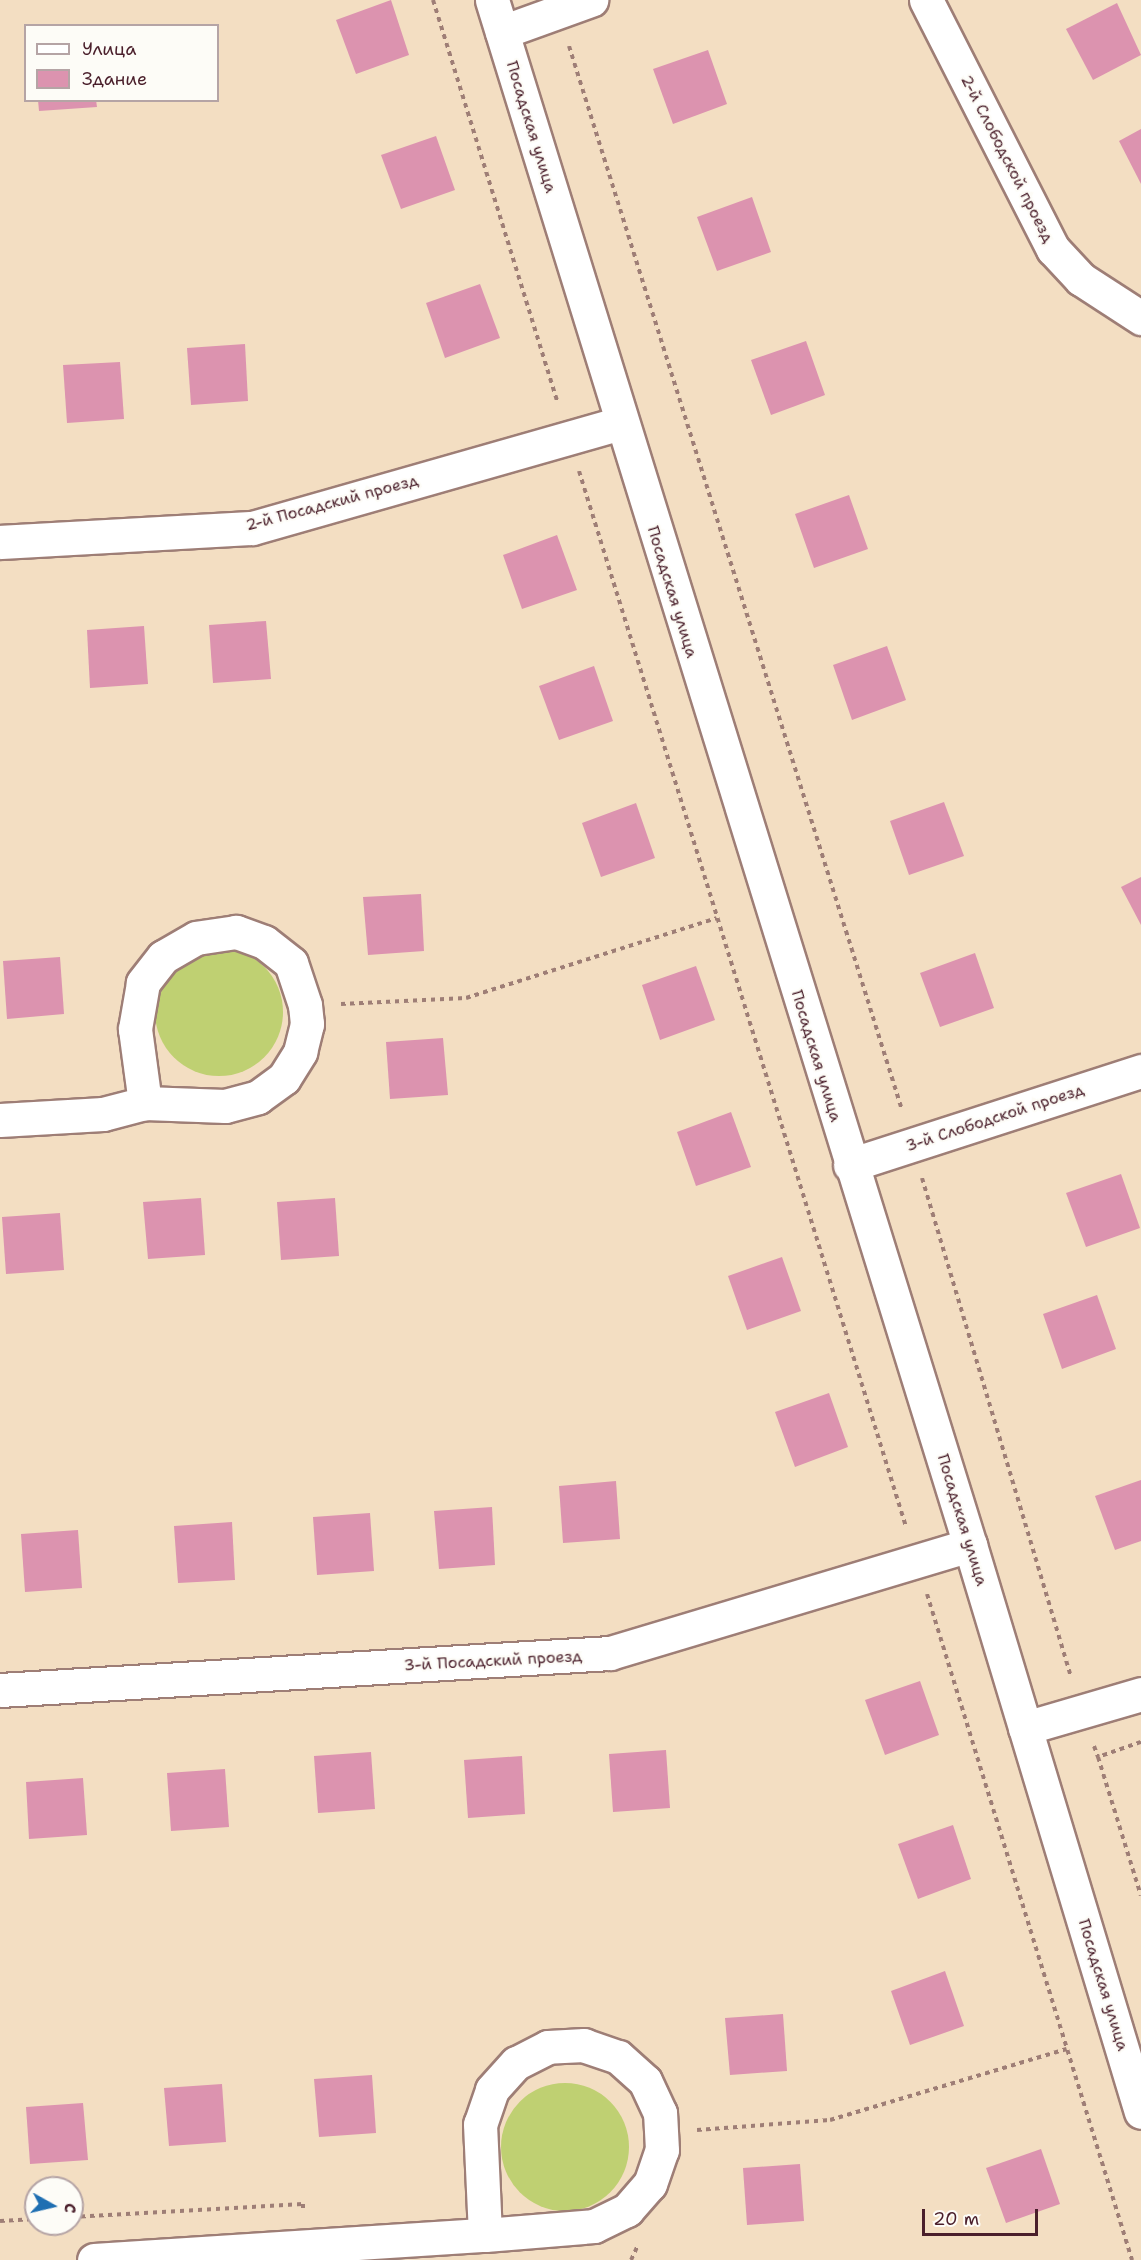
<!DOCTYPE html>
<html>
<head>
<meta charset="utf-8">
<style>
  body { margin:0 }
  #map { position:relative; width:1141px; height:2260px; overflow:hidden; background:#f3dec2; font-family:"Shantell Sans",sans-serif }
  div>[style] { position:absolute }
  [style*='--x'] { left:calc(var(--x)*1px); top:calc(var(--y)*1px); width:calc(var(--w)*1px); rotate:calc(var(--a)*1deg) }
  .green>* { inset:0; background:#bfd072 }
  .round { border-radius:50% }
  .building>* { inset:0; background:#dc93af }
  .path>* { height:4px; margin-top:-2px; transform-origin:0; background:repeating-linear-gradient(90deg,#9e7e76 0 4.5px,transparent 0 9px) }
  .roads { filter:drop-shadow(2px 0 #9e7e76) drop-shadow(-2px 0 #9e7e76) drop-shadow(0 2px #9e7e76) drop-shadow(0 -2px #9e7e76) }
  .minor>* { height:33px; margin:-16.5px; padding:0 16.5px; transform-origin:16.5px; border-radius:16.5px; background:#fff }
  span { translate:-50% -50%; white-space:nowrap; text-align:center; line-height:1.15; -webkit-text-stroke:4.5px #fdfcf7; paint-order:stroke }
  .street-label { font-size:16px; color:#4a1f2b }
  .legend { position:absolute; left:24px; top:24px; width:195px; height:78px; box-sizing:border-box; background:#fdfcf7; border:2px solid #b5a4a5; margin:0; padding:8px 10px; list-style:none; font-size:18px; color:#4a1f2b }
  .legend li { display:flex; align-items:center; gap:12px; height:30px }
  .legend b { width:30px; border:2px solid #b5a4a5 }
  .north { position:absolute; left:24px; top:2176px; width:60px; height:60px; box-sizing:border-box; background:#fdfcf7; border:2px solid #b5a4a5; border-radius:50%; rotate:98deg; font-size:16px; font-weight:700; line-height:24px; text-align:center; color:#4a1f2b }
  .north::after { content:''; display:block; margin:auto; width:21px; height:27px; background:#1f6fb2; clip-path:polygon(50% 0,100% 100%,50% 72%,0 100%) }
  .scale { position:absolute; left:922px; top:2209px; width:116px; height:27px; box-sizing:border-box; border:3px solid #4a1f2b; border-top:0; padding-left:8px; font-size:18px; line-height:21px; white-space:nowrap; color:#4a1f2b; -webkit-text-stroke:4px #fdfcf7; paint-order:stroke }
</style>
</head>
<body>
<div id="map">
  <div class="green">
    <div class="round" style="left:155px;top:948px;width:128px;height:128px"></div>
    <div class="round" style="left:501px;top:2083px;width:128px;height:128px"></div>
  </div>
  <div class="building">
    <div style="clip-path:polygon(391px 0,409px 55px,356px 74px,336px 20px)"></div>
    <div style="clip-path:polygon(1117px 3px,1141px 55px,1093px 80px,1066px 29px)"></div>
    <div style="clip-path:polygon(708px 50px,727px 104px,673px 124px,653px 69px)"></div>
    <div style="clip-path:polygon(38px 100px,96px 100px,97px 107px,39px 111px)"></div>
    <div style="clip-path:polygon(1141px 129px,1141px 184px,1119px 141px)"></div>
    <div style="clip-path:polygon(436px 136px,455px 190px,401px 209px,381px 155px)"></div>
    <div style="clip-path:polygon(752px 197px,771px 252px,717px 271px,697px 217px)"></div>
    <div style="clip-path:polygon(480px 284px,500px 338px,445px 358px,426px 303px)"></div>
    <div style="clip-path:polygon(806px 341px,825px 395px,771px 415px,751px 360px)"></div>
    <div style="clip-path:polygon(245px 344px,248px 401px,191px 405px,187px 348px)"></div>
    <div style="clip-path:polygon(120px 362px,124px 419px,67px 423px,63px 365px)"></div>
    <div style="clip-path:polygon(849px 495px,868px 549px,814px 568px,795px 514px)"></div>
    <div style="clip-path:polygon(557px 535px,577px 590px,522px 609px,503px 555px)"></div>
    <div style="clip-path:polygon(266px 621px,271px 679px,213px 683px,209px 625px)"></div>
    <div style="clip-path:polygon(144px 626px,148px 684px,90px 688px,87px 630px)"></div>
    <div style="clip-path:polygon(887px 646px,906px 700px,852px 720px,833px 665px)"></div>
    <div style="clip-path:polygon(594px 666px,613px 721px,559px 740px,539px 686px)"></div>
    <div style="clip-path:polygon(944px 802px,964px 856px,909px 875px,890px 821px)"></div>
    <div style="clip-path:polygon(636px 803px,655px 858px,601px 877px,582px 823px)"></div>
    <div style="clip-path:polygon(1141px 877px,1141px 925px,1121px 887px)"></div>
    <div style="clip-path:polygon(421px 894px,424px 951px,368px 955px,363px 897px)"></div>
    <div style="clip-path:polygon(975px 953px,994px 1008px,940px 1027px,920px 973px)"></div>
    <div style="clip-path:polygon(60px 957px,64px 1014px,7px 1019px,3px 961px)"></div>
    <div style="clip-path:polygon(696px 966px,715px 1020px,660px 1040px,642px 985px)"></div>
    <div style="clip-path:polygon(443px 1038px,448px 1095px,390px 1099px,386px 1042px)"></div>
    <div style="clip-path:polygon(731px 1112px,751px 1167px,696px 1186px,677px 1132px)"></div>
    <div style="clip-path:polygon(1121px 1174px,1140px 1228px,1086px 1247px,1066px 1193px)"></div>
    <div style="clip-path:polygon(201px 1198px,205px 1255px,148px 1259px,143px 1202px)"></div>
    <div style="clip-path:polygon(335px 1198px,339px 1256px,281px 1260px,277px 1202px)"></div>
    <div style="clip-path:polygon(60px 1213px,64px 1270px,6px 1274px,2px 1217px)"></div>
    <div style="clip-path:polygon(782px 1257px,801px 1311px,747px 1330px,728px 1276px)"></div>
    <div style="clip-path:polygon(1097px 1295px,1116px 1349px,1062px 1369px,1043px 1314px)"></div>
    <div style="clip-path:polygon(829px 1393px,848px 1447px,795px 1467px,775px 1412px)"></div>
    <div style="clip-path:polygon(1141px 1480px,1141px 1541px,1115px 1550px,1095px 1496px)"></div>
    <div style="clip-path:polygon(616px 1481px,620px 1539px,563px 1543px,559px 1486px)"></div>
    <div style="clip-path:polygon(492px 1507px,495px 1565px,439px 1569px,434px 1511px)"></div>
    <div style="clip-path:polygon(370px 1513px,374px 1571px,317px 1575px,313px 1517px)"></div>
    <div style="clip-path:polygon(232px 1522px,235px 1580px,178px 1583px,174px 1526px)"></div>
    <div style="clip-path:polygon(78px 1530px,82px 1588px,25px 1592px,21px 1534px)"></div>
    <div style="clip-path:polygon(920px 1681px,939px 1735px,885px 1755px,865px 1700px)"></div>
    <div style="clip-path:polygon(666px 1750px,670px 1808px,613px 1812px,609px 1754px)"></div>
    <div style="clip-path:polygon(371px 1752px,375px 1809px,318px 1813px,314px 1756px)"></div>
    <div style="clip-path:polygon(522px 1756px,525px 1814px,468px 1818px,464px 1760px)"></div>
    <div style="clip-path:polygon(225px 1769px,229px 1827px,171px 1831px,167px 1773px)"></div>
    <div style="clip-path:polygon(83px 1778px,87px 1835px,29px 1839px,26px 1782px)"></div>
    <div style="clip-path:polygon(953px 1825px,971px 1879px,918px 1899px,898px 1844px)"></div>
    <div style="clip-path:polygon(945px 1971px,964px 2026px,910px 2045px,891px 1991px)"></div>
    <div style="clip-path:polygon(783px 2014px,787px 2071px,730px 2075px,725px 2018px)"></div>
    <div style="clip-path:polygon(372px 2075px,376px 2133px,319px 2137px,314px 2079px)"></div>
    <div style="clip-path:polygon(222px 2084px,226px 2142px,169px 2146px,164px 2088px)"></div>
    <div style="clip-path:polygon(83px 2103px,88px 2160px,30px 2164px,26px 2107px)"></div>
    <div style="clip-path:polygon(1041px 2149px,1060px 2204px,1006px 2223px,986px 2168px)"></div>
    <div style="clip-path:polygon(800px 2164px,804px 2221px,747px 2225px,743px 2168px)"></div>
  </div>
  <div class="path">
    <div style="--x:433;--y:0;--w:422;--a:72.8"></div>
    <div style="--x:569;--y:46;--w:1115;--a:72.62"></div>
    <div style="--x:579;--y:471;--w:1105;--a:72.79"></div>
    <div style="--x:341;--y:1004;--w:125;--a:-2.7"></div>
    <div style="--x:466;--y:998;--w:263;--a:-17.7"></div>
    <div style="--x:922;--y:1178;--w:521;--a:73.37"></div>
    <div style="--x:927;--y:1594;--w:697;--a:72.89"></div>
    <div style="--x:1141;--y:1742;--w:46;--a:160.8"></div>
    <div style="--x:1098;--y:1757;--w:145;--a:72.8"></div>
    <div style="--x:1094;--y:1746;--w:12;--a:70"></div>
    <div style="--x:697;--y:2130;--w:133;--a:-4.3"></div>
    <div style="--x:830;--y:2120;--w:247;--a:-16.7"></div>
    <div style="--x:72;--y:2217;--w:231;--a:-3.2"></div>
    <div style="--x:303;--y:2204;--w:8;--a:90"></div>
    <div style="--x:0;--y:2221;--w:36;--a:-3"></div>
    <div style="--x:631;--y:2260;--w:14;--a:-65"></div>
  </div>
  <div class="roads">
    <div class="minor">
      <div style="--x:492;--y:0;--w:1617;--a:72.81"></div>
      <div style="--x:970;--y:1545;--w:592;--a:73.22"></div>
      <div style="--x:926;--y:0;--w:280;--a:63"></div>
      <div style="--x:1053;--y:249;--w:41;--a:47"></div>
      <div style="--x:1081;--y:279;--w:72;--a:33"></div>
      <div style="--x:502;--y:32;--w:95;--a:-19.8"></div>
      <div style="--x:0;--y:542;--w:252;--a:-3.2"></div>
      <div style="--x:252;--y:528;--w:383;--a:-15.9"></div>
      <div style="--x:0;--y:1120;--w:103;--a:-3.3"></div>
      <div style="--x:103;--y:1114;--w:43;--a:-14.7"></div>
      <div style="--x:145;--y:1103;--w:80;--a:2.1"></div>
      <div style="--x:225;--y:1106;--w:34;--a:-15"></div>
      <div style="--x:258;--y:1097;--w:32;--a:-36"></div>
      <div style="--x:284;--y:1078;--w:31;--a:-58"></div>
      <div style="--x:300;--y:1052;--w:29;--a:-76"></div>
      <div style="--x:307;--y:1024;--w:19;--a:-96"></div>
      <div style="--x:305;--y:1005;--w:44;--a:-108.4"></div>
      <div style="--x:291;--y:963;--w:34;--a:-142"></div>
      <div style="--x:264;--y:942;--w:30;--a:-160"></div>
      <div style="--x:236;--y:932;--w:40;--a:171.5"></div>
      <div style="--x:196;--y:938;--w:38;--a:150"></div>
      <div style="--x:163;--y:957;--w:33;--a:128"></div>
      <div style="--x:143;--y:983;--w:47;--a:99.9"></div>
      <div style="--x:135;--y:1029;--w:75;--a:82.3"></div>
      <div style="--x:850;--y:1165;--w:306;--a:-17.9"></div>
      <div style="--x:0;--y:1690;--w:611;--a:-3.47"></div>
      <div style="--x:610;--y:1653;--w:376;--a:-16.7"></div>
      <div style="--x:1025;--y:1728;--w:121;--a:-16.3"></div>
      <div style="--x:94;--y:2260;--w:392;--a:-3.7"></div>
      <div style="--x:485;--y:2235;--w:109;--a:-4.7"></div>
      <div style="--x:594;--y:2226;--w:37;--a:-26"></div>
      <div style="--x:627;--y:2210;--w:35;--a:-49"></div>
      <div style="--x:650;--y:2184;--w:36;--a:-71"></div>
      <div style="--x:662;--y:2150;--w:37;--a:-93"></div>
      <div style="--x:660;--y:2113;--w:35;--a:-115"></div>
      <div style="--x:645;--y:2081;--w:36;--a:-138"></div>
      <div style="--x:618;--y:2057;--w:36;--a:-161"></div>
      <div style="--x:584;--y:2045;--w:36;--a:177"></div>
      <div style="--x:548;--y:2047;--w:36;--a:153"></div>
      <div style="--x:516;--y:2063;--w:36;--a:132"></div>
      <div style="--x:492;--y:2090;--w:36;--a:109"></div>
      <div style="--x:480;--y:2124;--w:111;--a:87.4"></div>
    </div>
  </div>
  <div class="street-label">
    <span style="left:531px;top:127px;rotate:73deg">Посадская улица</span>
    <span style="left:1007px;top:159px;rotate:63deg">2-й Слободской проезд</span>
    <span style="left:332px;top:503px;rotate:-15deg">2-й Посадский проезд</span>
    <span style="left:672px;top:592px;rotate:73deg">Посадская улица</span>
    <span style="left:816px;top:1056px;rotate:73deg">Посадская улица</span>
    <span style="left:995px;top:1118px;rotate:-18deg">3-й Слободской проезд</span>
    <span style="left:962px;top:1520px;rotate:73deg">Посадская улица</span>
    <span style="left:493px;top:1661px;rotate:-3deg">3-й Посадский проезд</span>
    <span style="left:1103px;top:1985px;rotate:73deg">Посадская улица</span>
  </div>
  <ul class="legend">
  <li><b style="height:8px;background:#fff"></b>Улица</li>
  <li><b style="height:16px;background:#dc93af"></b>Здание</li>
  </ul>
  <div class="north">С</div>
  <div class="scale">20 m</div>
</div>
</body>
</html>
